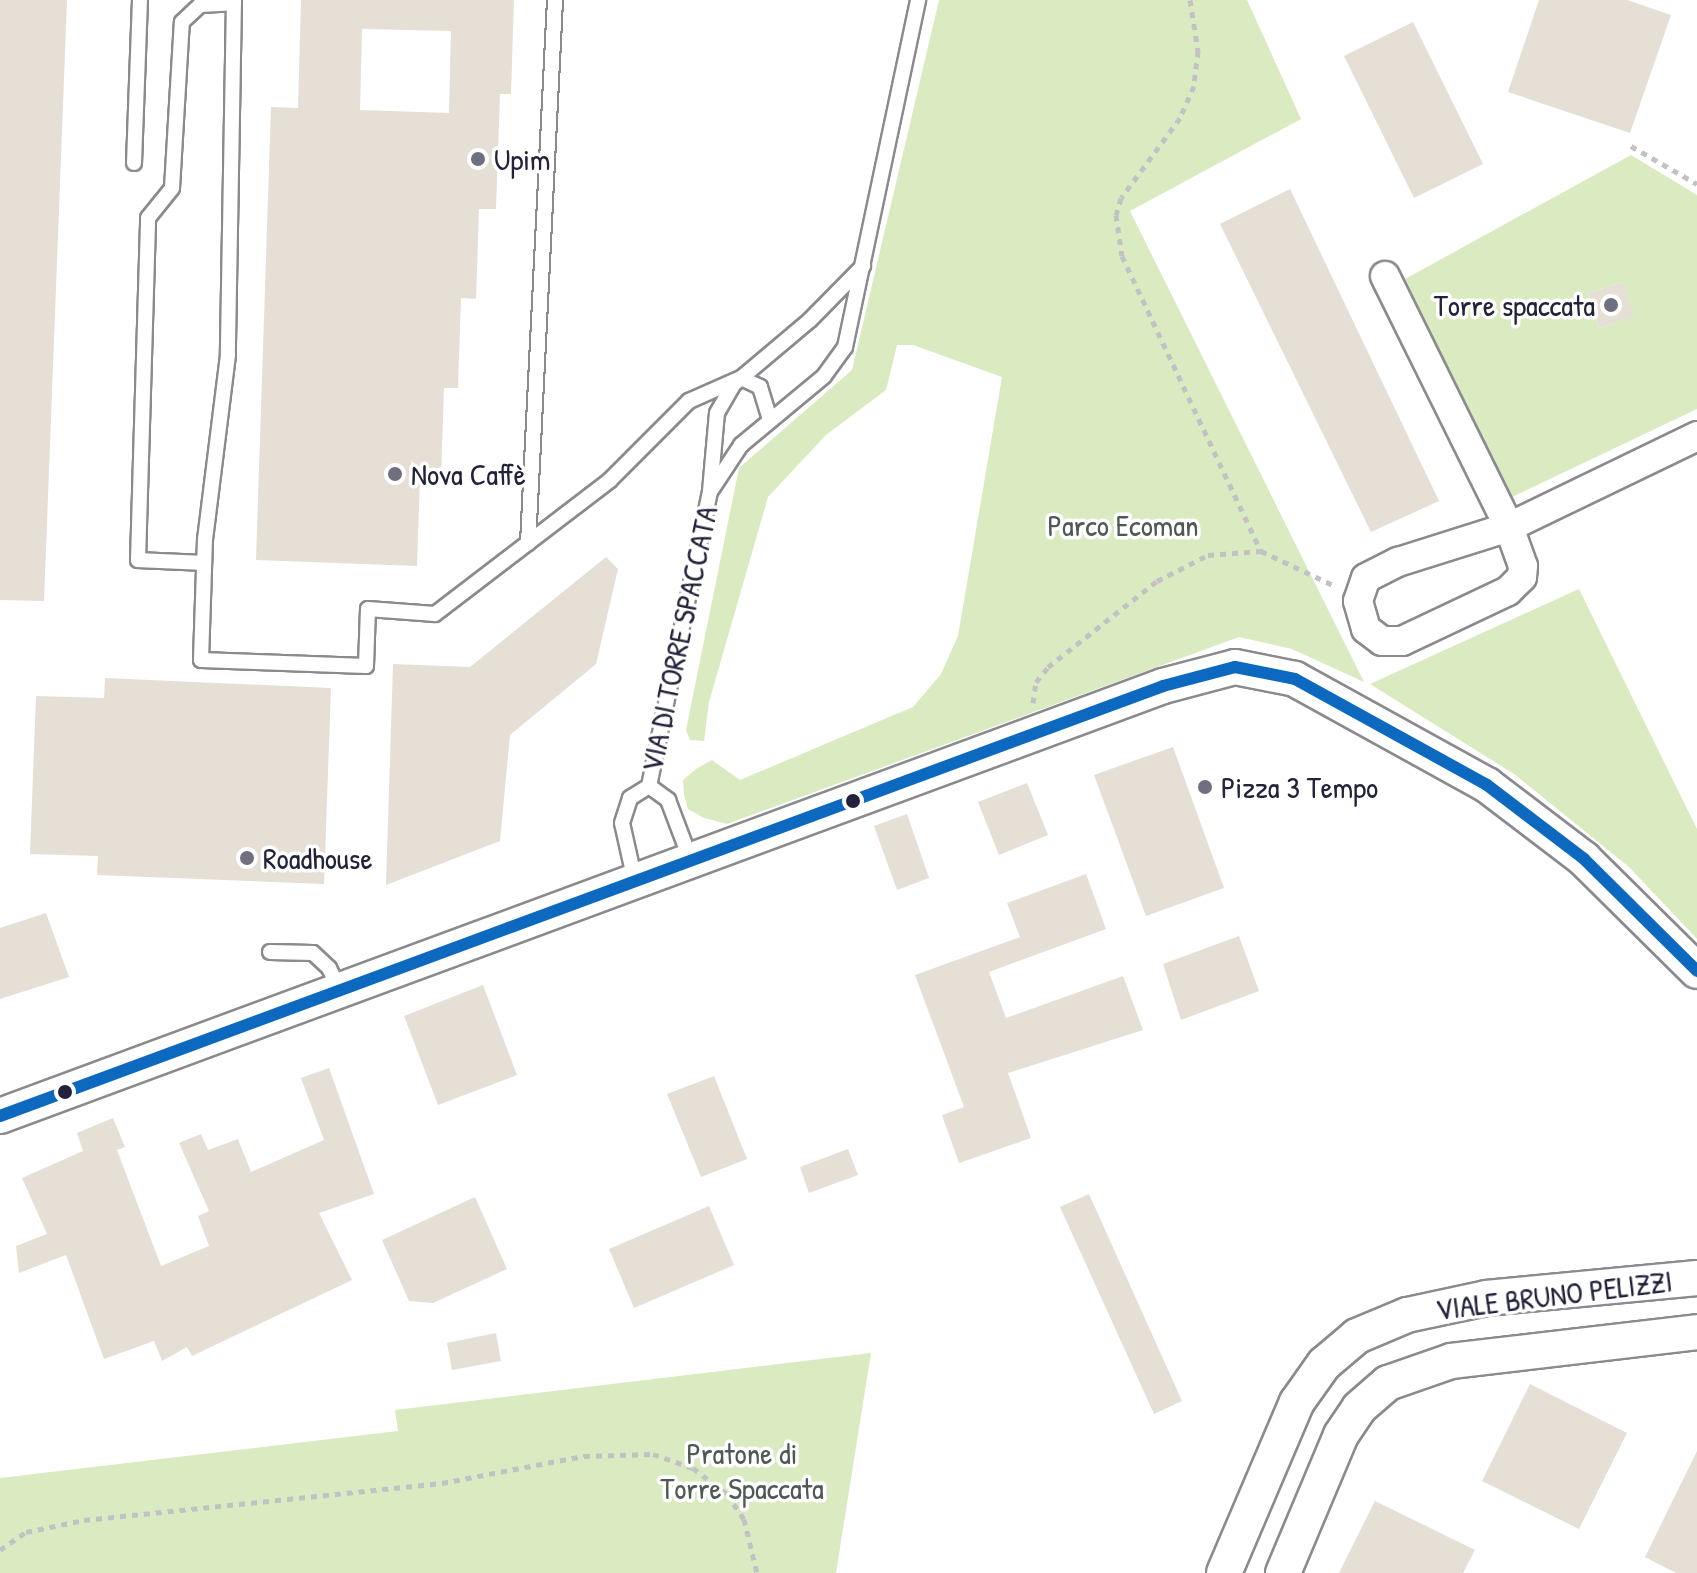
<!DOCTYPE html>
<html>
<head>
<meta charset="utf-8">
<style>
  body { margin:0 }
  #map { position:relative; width:1697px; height:1573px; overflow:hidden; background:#fff; font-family:"Patrick Hand",sans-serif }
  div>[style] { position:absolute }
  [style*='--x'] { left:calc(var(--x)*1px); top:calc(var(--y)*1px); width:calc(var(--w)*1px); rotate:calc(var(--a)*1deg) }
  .green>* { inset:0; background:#daeac1 }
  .building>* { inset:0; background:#e5dfd6 }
  .path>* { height:5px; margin-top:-2.5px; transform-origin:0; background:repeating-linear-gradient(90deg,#c2c2c4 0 6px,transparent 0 12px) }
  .roads { filter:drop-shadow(2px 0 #8a8a8f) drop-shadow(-2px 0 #8a8a8f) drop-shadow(0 2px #8a8a8f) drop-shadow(0 -2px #8a8a8f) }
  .service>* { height:14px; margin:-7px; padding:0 7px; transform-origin:7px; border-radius:7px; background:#fff }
  .minor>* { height:28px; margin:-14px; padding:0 14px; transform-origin:14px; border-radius:14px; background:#fff }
  .tertiary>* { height:34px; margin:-17px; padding:0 17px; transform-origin:17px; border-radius:17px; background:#fff }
  .bus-1>* { height:12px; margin:-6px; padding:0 6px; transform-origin:6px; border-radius:6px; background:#0c69bf }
  .dots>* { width:22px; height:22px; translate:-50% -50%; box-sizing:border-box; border:4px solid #fff; border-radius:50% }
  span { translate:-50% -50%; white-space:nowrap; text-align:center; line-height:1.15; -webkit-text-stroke:7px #fff; paint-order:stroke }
  .poi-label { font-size:30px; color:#22223b }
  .left { translate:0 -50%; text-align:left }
  .right { translate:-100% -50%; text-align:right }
  .park-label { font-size:30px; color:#505954 }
  .street-label { font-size:30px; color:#22223b }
</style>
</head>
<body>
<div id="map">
  <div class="green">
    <div style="clip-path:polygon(939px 0,1247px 0,1301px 119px,1130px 211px,1364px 682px,1292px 649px,1239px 637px,727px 824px,704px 818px,688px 809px,684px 795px,683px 780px,696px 769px,712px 760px,740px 780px,913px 707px,941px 674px,958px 636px,1002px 377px,913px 345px,897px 345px,886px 390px,826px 435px,768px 497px,709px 702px,704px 741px,690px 740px,686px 730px,739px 468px,852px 370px)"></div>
    <div style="clip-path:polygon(evenodd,1631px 155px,1697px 195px,1697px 409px,1510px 498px,1405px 279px,1631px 155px,1623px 282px,1633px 317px,1599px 328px,1588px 293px,1623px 282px)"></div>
    <div style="clip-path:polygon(1579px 589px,1697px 829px,1697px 939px,1629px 867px,1514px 774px,1370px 684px)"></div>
    <div style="clip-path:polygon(871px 1353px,836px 1573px,0 1573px,0 1478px,398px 1431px,395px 1410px)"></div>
  </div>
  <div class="building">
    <div style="clip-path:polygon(0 0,67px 0,44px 601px,0 600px)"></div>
    <div style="clip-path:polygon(evenodd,301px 0,514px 0,511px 94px,500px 94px,496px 209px,479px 209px,476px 299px,461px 298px,458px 388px,444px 388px,441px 478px,420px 477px,417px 566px,256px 560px,271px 107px,298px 108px,301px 0,362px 29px,451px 31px,449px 113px,360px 110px,362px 29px)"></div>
    <div style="clip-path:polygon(1539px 0,1627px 0,1671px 15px,1630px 133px,1508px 92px)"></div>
    <div style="clip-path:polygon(1413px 22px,1483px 164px,1414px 198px,1344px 56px)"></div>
    <div style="clip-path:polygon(1290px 189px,1439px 501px,1371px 532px,1220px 224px)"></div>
    <div style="clip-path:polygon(1623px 282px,1634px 317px,1599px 328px,1588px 293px)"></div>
    <div style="clip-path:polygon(606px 557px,618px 569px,596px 664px,510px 735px,500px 841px,386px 885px,393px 664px,470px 667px)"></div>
    <div style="clip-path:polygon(105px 678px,331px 688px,324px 884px,97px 875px,98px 856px,30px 854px,36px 696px,104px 698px)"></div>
    <div style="clip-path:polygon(1173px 747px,1224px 888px,1146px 916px,1094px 775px)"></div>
    <div style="clip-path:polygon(1027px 783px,1048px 835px,999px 855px,978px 802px)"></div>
    <div style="clip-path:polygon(907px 814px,929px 878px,897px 890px,874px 826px)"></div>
    <div style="clip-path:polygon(1086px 874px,1106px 929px,989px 972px,1006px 1018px,1123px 976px,1143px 1030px,1008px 1073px,1031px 1138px,959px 1163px,942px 1115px,964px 1107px,915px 975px,1020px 937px,1007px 903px)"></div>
    <div style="clip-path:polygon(46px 913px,69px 977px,0 999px,0 928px)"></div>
    <div style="clip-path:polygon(1239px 936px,1259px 991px,1181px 1020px,1163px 964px)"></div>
    <div style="clip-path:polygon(483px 985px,517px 1075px,438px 1105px,404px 1016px)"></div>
    <div style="clip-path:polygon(329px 1068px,374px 1194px,319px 1213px,352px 1280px,192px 1356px,187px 1347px,162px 1361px,154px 1341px,104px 1359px,66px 1255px,19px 1273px,16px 1246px,47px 1234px,22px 1178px,83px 1151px,77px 1133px,113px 1118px,125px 1147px,117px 1150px,161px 1266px,209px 1246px,198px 1216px,209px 1211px,179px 1143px,201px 1134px,208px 1150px,238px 1139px,251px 1172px,324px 1140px,301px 1078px)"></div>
    <div style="clip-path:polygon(714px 1076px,747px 1159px,701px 1177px,667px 1094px)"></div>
    <div style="clip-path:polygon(848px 1149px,858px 1175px,809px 1193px,800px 1167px)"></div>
    <div style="clip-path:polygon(1089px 1194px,1182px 1401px,1154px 1414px,1060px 1207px)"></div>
    <div style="clip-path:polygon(475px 1197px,507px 1269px,433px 1303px,409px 1301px,382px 1240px)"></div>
    <div style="clip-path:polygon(709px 1206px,734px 1265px,634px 1308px,609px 1249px)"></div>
    <div style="clip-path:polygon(496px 1333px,501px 1361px,452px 1370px,447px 1343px)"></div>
    <div style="clip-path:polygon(1530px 1384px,1627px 1433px,1579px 1529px,1482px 1481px)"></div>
    <div style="clip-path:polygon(1697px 1451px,1697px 1573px,1676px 1573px,1645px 1557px)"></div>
    <div style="clip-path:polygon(1375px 1501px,1475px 1550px,1463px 1573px,1339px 1573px)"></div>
  </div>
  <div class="path">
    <div style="--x:1190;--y:0;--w:52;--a:81.1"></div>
    <div style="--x:1198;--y:51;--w:35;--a:97"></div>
    <div style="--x:1194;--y:86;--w:35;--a:114"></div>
    <div style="--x:1180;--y:118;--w:99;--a:126.4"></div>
    <div style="--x:1121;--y:198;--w:18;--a:106"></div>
    <div style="--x:1116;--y:215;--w:41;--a:81.7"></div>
    <div style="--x:1122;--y:256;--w:326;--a:64.8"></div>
    <div style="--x:1261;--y:551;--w:82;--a:25.3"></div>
    <div style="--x:1631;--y:146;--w:76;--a:29.9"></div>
    <div style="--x:1033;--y:703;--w:21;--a:-82"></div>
    <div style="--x:1036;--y:682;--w:19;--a:-51"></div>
    <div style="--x:1048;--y:667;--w:139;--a:-38.3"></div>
    <div style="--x:1157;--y:581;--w:57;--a:-27"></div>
    <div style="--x:1208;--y:555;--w:53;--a:-4.3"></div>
    <div style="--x:0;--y:1550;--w:32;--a:-35"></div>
    <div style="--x:26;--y:1532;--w:59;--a:-11.7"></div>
    <div style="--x:84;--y:1520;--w:360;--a:-5.9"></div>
    <div style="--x:442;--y:1483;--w:145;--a:-10.8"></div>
    <div style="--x:584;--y:1456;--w:69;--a:-1.7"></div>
    <div style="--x:653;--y:1454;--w:42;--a:19.3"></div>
    <div style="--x:693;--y:1468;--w:43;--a:37.4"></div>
    <div style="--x:727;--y:1494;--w:30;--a:56"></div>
    <div style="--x:744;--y:1519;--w:56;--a:76.5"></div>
  </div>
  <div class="roads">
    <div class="service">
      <div style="--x:234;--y:0;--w:355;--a:91"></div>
      <div style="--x:228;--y:355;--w:185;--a:97.1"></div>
      <div style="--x:205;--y:539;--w:121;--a:91.9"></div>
      <div style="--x:201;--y:660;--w:165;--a:2.1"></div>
      <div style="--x:366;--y:666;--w:57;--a:-88"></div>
      <div style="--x:368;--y:609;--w:67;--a:4.3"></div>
      <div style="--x:435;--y:614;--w:220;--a:-37.4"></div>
      <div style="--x:610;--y:480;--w:112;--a:-45"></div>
      <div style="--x:689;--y:401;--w:57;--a:-23.9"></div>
      <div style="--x:134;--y:163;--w:163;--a:-87.9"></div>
      <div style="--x:741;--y:378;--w:21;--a:25"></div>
      <div style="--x:760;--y:387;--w:34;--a:73"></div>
      <div style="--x:712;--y:489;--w:53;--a:-56.6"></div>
      <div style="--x:741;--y:445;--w:108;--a:-39.7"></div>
      <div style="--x:824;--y:376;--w:36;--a:-54"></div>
      <div style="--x:845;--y:347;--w:355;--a:-78.1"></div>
      <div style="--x:528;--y:543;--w:544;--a:-87.15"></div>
      <div style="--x:204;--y:563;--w:66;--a:-177.4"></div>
      <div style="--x:138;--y:560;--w:342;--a:-88.3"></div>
      <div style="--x:148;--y:218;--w:38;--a:-51"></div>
      <div style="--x:172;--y:188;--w:166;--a:-86.6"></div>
      <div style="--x:182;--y:22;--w:25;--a:-43"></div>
      <div style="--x:200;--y:5;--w:34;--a:-3"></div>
      <div style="--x:649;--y:786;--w:301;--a:-78.3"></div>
      <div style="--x:710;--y:491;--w:78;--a:-84.9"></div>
      <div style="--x:717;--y:413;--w:34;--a:-60"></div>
      <div style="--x:734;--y:384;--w:99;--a:-40.1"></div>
      <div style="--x:810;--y:320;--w:76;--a:-45.5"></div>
      <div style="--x:635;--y:881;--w:59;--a:-102.6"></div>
      <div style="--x:622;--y:823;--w:26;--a:-72"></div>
      <div style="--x:630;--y:798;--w:22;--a:-32"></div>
      <div style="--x:649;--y:786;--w:24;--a:36"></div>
      <div style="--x:668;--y:800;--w:65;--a:69.3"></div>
      <div style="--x:270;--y:952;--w:43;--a:1.3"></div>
      <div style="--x:313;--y:953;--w:22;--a:43"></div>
      <div style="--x:329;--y:968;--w:25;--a:64"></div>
    </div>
    <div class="minor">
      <div style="--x:1385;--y:276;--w:280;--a:63.7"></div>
      <div style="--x:1509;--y:527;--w:209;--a:-25.8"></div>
      <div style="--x:1509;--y:527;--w:41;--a:70.3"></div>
      <div style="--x:1523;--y:566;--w:11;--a:95"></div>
      <div style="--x:1522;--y:577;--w:20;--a:135"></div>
      <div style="--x:1508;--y:591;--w:117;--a:154.7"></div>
      <div style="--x:1402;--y:641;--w:20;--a:180"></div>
      <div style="--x:1382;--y:641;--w:20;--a:-143"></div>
      <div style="--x:1366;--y:629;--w:29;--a:-106"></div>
      <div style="--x:1358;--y:601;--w:24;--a:-71"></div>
      <div style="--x:1366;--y:578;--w:36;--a:-27"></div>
      <div style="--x:1398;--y:562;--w:116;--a:-17.5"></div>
    </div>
    <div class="tertiary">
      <div style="--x:0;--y:1116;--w:1240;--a:-20.29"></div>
      <div style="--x:1163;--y:686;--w:74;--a:-14.8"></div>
      <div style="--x:1235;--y:667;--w:61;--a:11.3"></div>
      <div style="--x:1295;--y:679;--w:219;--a:28.9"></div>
      <div style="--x:1487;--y:785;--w:122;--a:37.3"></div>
      <div style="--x:1584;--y:859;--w:159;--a:44.7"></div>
      <div style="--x:1224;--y:1573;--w:186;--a:-66.9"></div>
      <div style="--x:1297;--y:1402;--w:47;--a:-54.6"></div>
      <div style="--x:1324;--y:1364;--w:43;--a:-40.3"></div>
      <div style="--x:1357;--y:1336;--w:54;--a:-22.8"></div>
      <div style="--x:1407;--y:1315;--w:81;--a:-12.1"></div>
      <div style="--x:1486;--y:1298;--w:212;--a:-5.4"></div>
      <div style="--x:1283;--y:1573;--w:150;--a:-67.2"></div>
      <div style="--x:1341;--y:1435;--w:32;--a:-56"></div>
      <div style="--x:1359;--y:1408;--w:38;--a:-41"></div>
      <div style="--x:1388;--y:1383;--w:67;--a:-19.2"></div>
      <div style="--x:1451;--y:1361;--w:248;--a:-6.7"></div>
    </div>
  </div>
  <div class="bus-1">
    <div style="--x:0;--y:1116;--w:1240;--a:-20.29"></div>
    <div style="--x:1163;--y:686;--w:74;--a:-14.8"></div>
    <div style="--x:1235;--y:667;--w:61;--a:11.3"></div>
    <div style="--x:1295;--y:679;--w:219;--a:28.9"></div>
    <div style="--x:1487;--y:785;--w:122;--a:37.3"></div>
    <div style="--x:1584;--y:859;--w:159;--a:44.7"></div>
  </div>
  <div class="dots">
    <div style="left:478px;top:159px;background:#6f6f80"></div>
    <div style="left:1611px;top:305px;background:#6f6f80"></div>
    <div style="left:395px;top:474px;background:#6f6f80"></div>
    <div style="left:1205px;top:787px;background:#6f6f80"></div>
    <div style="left:853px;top:801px;background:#22223b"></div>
    <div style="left:247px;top:858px;background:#6f6f80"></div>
    <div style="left:65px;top:1092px;background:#22223b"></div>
  </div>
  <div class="poi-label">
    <span class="left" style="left:494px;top:159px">Upim</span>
    <span class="right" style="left:1595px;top:305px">Torre spaccata</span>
    <span class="left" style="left:411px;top:474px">Nova Caffè</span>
    <span class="left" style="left:1221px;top:787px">Pizza 3 Tempo</span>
    <span class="left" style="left:263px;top:858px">Roadhouse</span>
  </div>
  <div class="park-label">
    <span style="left:1123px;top:525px">Parco Ecoman</span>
    <span style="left:742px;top:1470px">Pratone di<br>Torre Spaccata</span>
  </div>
  <div class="street-label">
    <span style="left:679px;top:639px;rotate:-78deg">VIA DI TORRE SPACCATA</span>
    <span style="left:1554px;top:1295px;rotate:-7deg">VIALE BRUNO PELIZZI</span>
  </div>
</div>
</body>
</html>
